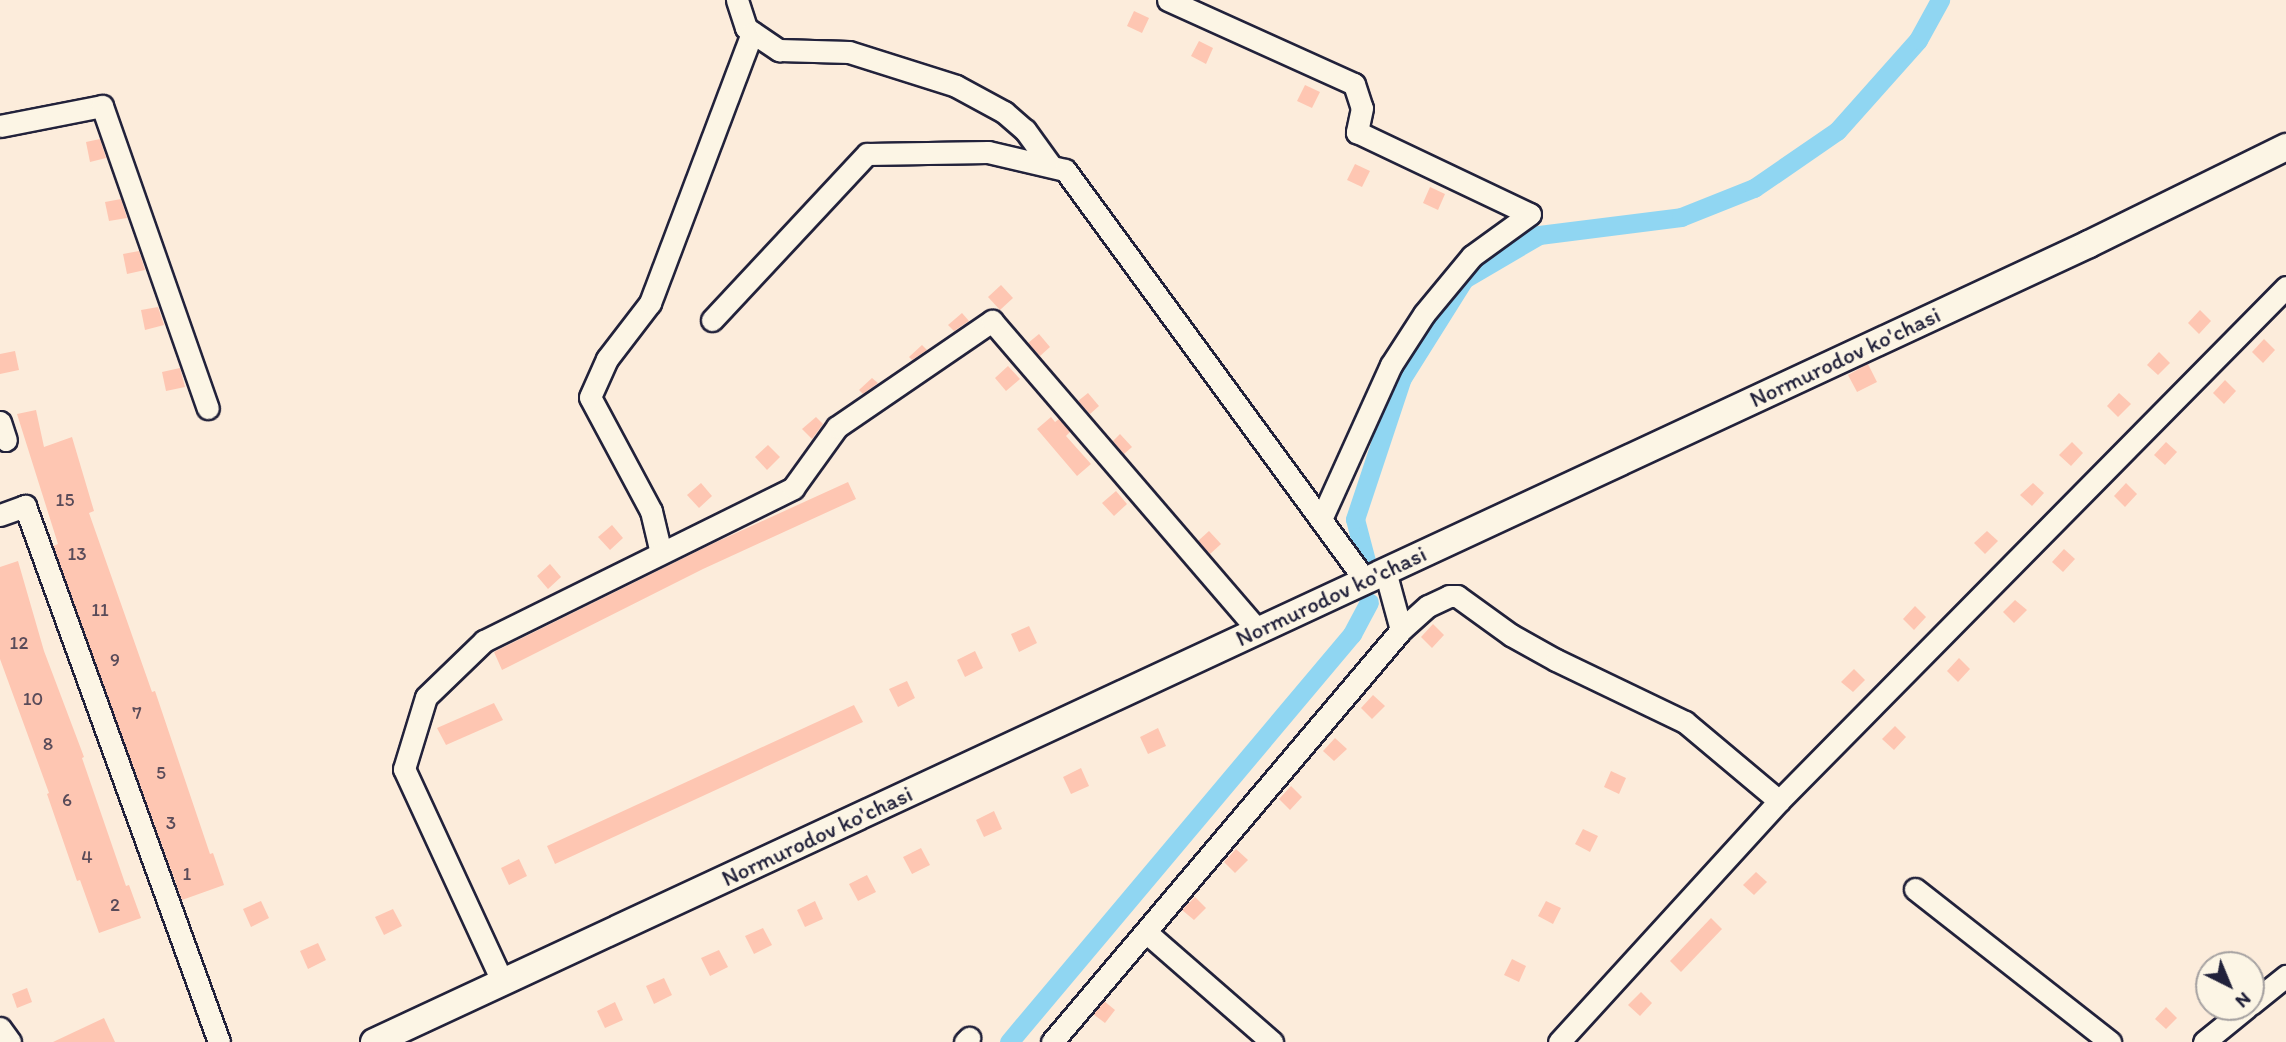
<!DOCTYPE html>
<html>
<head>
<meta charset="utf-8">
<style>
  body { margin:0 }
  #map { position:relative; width:2286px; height:1042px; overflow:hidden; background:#fcecdb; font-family:Itim,sans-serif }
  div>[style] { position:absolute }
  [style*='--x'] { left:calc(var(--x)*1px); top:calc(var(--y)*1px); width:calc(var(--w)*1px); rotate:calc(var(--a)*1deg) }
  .canal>* { height:19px; margin:-9.5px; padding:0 9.5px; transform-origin:9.5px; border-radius:9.5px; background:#90d6f2 }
  .building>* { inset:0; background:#fec6b2 }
  .roads { filter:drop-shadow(2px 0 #22223b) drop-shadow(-2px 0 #22223b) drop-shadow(0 2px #22223b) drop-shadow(0 -2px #22223b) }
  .minor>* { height:21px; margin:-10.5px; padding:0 10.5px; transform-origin:10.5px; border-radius:10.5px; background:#fcf5e5 }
  .major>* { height:26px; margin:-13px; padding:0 13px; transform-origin:13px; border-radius:13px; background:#fcf5e5 }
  span { translate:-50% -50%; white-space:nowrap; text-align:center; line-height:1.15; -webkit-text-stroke:5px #fcf5e5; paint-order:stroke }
  .number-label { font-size:19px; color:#594b59 }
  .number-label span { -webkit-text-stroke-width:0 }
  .street-label { font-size:23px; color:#22223b }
  .north { position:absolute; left:2195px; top:951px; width:70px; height:70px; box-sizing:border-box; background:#fcf5e5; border:2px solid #a5a1a1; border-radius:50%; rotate:137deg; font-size:19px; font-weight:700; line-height:28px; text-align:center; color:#22223b }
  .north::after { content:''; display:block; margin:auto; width:24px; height:32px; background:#22223b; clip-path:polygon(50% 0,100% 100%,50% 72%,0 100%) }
</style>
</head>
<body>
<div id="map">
  <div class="canal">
    <div style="--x:1366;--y:561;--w:43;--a:-104.7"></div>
    <div style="--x:1355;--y:519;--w:149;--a:-71.6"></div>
    <div style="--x:1402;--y:378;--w:117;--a:-57.9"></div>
    <div style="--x:1464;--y:279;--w:87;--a:-30.4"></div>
    <div style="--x:1539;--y:235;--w:143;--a:-7.2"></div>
    <div style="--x:1681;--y:217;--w:79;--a:-21.7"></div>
    <div style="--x:1754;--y:188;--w:101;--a:-34.5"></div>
    <div style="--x:1837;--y:131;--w:122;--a:-48.3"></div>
    <div style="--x:1918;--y:40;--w:46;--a:-61.2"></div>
    <div style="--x:1009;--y:1042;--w:533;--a:-49.95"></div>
    <div style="--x:1352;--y:634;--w:36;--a:-62"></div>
  </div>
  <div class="building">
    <div style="clip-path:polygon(1134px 11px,1149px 18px,1142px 33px,1127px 26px)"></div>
    <div style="clip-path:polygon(1199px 41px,1213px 48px,1206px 64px,1191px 56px)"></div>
    <div style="clip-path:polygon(1305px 85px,1320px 92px,1312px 108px,1297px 101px)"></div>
    <div style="clip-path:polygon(100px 139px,106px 158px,90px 162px,86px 142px)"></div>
    <div style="clip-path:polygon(1355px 164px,1370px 171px,1362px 187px,1347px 180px)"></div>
    <div style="clip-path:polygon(1430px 187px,1445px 194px,1438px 210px,1423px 203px)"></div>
    <div style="clip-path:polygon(121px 199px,127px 218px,109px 221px,105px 202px)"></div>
    <div style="clip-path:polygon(139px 251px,145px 270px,127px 274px,123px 254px)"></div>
    <div style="clip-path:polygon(1001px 285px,1013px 298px,1000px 310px,988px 297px)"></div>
    <div style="clip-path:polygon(158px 307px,164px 325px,145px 330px,141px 310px)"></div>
    <div style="clip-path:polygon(2200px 310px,2211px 321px,2199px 334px,2188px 323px)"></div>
    <div style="clip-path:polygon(962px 313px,969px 321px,954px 331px,948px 325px)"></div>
    <div style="clip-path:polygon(1039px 334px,1050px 347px,1040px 356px,1028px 343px)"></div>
    <div style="clip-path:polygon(2264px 339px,2275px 350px,2263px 363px,2252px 352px)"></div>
    <div style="clip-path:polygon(922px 345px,927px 350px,912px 360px,909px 357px)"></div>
    <div style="clip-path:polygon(15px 351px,19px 370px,0 374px,0 354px)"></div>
    <div style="clip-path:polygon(2159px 352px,2170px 363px,2158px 375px,2147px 365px)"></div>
    <div style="clip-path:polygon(1868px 364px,1877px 382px,1857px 392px,1848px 375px)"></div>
    <div style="clip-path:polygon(1008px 366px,1020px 379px,1006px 391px,995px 378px)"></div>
    <div style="clip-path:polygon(180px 368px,185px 387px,166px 391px,162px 372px)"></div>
    <div style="clip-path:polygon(872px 378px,878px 383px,863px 394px,859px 390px)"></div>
    <div style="clip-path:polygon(2225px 380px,2236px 391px,2224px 404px,2213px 393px)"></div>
    <div style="clip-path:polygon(1088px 393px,1099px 406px,1090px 414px,1078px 401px)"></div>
    <div style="clip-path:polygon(2119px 393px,2131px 404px,2118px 417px,2107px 406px)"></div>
    <div style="clip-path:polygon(36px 410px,44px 447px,72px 437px,94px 511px,89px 513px,152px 692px,155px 691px,210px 854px,213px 853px,224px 885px,182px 900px,53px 546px,58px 544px,17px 414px)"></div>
    <div style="clip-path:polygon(816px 417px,823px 424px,812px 439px,802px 429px)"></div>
    <div style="clip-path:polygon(1051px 417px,1055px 422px,1059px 419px,1070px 432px,1066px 436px,1091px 464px,1077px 476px,1037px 429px)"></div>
    <div style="clip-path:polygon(1120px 434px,1132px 447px,1124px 454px,1113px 441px)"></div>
    <div style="clip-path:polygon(2072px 442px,2083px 453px,2071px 466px,2059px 455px)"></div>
    <div style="clip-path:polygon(2166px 442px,2177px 452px,2165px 465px,2154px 455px)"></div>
    <div style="clip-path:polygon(768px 445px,780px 457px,767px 470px,755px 457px)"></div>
    <div style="clip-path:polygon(848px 482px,856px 499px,703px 569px,502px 670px,494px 652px,712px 544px)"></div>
    <div style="clip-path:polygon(701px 483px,712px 496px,699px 508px,687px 495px)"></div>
    <div style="clip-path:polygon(2033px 483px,2044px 493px,2032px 506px,2020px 495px)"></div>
    <div style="clip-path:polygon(2126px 483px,2137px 494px,2125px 507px,2114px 496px)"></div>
    <div style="clip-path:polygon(1116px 491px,1127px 504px,1114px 516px,1102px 503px)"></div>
    <div style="clip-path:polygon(612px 525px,623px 538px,610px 550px,598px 537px)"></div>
    <div style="clip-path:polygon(1209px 531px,1221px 544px,1210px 554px,1198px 541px)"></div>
    <div style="clip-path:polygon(1987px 531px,1998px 541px,1985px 554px,1974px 543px)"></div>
    <div style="clip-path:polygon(2064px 549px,2075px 559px,2063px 572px,2052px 562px)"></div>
    <div style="clip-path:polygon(18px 561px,44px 651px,84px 757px,82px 758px,126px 886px,129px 885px,141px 918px,99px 933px,80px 880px,77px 881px,47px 794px,49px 793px,0 659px,0 567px)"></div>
    <div style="clip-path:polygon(550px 564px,561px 577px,548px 589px,537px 576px)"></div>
    <div style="clip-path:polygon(2015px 600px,2027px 610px,2014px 623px,2003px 612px)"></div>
    <div style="clip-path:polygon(1915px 606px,1926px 617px,1914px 630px,1903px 619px)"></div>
    <div style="clip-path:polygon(1433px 624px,1444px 635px,1432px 648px,1421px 637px)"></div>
    <div style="clip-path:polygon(1029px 626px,1037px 643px,1019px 652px,1011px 634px)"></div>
    <div style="clip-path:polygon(975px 651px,983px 668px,965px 677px,957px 660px)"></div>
    <div style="clip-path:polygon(1959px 658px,1970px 669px,1958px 682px,1947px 671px)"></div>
    <div style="clip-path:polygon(1854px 669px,1865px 680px,1853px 692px,1841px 682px)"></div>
    <div style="clip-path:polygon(907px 681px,915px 698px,898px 707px,889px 689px)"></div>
    <div style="clip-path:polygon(1373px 695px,1385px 706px,1372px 719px,1361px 708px)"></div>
    <div style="clip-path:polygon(494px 703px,503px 720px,446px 745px,437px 728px)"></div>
    <div style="clip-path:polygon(854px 705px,863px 722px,555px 864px,547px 846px)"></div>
    <div style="clip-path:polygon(1895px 726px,1906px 737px,1894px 750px,1882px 739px)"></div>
    <div style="clip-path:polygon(1158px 728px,1166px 746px,1148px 754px,1140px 737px)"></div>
    <div style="clip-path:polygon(1335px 738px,1347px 749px,1334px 761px,1323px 751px)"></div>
    <div style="clip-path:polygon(1081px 768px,1089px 786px,1071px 794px,1063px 777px)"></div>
    <div style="clip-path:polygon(1611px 771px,1626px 778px,1619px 794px,1604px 787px)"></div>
    <div style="clip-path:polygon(1291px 786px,1302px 797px,1290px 810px,1279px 799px)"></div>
    <div style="clip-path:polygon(994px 811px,1002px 829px,984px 837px,976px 820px)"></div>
    <div style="clip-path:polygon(1583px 829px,1598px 836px,1590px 852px,1575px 844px)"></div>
    <div style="clip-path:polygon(921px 848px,930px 865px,912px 874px,903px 857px)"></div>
    <div style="clip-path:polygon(1236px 849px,1248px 860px,1235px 873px,1224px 862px)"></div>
    <div style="clip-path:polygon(519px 859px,527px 876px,509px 885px,501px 868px)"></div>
    <div style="clip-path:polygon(1756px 872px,1767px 882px,1754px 895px,1743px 885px)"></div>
    <div style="clip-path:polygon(867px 875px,876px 892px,858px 901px,849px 884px)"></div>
    <div style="clip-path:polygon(1195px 897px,1206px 908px,1194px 920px,1182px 910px)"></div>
    <div style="clip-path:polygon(261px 901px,269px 918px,251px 927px,243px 909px)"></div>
    <div style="clip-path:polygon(815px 901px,823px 919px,805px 927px,797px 910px)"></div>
    <div style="clip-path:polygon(1546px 901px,1561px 908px,1553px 924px,1538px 916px)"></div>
    <div style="clip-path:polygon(393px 909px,402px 926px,384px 935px,375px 917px)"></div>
    <div style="clip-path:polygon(1711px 918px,1722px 929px,1681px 972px,1670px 961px)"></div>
    <div style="clip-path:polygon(763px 928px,772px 945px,754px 954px,745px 936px)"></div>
    <div style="clip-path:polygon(318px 943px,326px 960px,308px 969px,300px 951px)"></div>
    <div style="clip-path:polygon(719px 950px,728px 967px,710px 976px,701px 958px)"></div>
    <div style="clip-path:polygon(1512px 959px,1526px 966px,1519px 982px,1504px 975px)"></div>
    <div style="clip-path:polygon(664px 978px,672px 995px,654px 1004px,646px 986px)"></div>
    <div style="clip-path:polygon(27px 988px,32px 1002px,17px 1008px,12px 994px)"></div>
    <div style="clip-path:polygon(1641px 992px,1652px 1003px,1640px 1016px,1628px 1005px)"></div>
    <div style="clip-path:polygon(1104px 1001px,1115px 1010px,1105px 1023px,1093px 1014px)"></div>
    <div style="clip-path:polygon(615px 1002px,623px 1020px,605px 1028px,597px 1011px)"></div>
    <div style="clip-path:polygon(2166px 1007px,2177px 1018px,2166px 1029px,2155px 1019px)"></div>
    <div style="clip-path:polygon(104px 1018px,115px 1042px,53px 1042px)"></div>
  </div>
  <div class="roads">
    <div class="minor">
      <div style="--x:737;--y:0;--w:29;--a:72"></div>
      <div style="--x:746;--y:28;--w:40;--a:34"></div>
      <div style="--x:779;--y:50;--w:70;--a:1.6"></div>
      <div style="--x:849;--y:52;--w:112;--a:17.6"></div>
      <div style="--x:956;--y:86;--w:55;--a:28.4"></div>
      <div style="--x:1004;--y:112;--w:28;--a:41"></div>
      <div style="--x:1025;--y:130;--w:44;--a:54.2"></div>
      <div style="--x:1168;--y:0;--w:204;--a:24.3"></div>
      <div style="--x:1354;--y:84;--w:25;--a:72"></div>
      <div style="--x:1362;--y:108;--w:25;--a:102"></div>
      <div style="--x:1357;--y:132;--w:191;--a:25.4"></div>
      <div style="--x:1530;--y:214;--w:72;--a:144.1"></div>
      <div style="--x:1472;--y:256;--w:75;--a:129.6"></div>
      <div style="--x:1424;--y:314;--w:61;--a:122.9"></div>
      <div style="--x:1391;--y:365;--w:169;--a:114.4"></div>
      <div style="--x:0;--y:126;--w:104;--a:-11.1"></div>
      <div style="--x:102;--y:106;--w:320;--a:70.7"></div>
      <div style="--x:712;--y:320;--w:227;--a:-47"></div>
      <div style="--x:867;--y:154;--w:121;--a:-0.9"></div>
      <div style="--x:988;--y:152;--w:79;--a:13.2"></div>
      <div style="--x:1065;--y:170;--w:508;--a:53.81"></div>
      <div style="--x:0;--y:422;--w:19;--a:72"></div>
      <div style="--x:0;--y:515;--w:27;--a:-20"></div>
      <div style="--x:25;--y:506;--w:570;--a:70.1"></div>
      <div style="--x:661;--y:553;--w:43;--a:-103.4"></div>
      <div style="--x:651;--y:511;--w:129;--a:-118.2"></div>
      <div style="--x:590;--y:397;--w:42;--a:-65.9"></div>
      <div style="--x:607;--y:359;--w:71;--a:-52.5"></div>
      <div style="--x:650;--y:303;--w:289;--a:-69.3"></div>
      <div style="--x:1385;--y:571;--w:61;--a:74.8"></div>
      <div style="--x:1915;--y:889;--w:248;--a:38.1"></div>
      <div style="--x:1147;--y:933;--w:166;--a:41.1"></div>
      <div style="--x:503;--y:983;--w:236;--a:-114.8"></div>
      <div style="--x:404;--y:769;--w:75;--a:-73"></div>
      <div style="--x:426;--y:697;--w:81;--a:-44"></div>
      <div style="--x:484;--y:641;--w:345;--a:-26.3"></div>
      <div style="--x:793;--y:488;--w:75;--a:-54.2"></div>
      <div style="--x:837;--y:427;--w:188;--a:-34.4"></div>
      <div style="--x:992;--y:321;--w:408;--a:49.3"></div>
      <div style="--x:2251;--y:1004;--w:45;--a:-38.7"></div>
      <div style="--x:0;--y:1028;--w:17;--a:54"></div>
      <div style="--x:965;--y:1042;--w:6;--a:-45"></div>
      <div style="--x:1052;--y:1042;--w:540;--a:-49.73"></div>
      <div style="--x:1401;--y:630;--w:36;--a:-42"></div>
      <div style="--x:1428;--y:606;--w:23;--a:-25"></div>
      <div style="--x:1449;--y:596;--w:8;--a:0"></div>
      <div style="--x:1457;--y:596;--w:67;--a:35.8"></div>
      <div style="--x:1511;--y:635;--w:51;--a:29.1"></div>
      <div style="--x:1556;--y:660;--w:143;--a:25.7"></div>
      <div style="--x:1685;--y:722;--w:123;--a:40"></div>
      <div style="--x:1559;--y:1042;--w:326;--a:-47.6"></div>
      <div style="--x:1779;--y:801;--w:722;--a:-45.39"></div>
      <div style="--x:2204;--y:1042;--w:55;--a:-39.1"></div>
    </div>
    <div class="major">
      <div style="--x:374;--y:1042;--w:1892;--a:-24.95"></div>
      <div style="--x:2089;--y:244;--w:220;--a:-26.2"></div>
    </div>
  </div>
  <div class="number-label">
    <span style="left:65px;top:500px">15</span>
    <span style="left:77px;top:554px">13</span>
    <span style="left:100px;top:610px">11</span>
    <span style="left:19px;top:643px">12</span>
    <span style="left:115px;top:660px">9</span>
    <span style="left:33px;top:699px">10</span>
    <span style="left:137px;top:713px">7</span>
    <span style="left:48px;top:744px">8</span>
    <span style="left:161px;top:773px">5</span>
    <span style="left:67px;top:800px">6</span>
    <span style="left:171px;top:823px">3</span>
    <span style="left:87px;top:857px">4</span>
    <span style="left:187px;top:874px">1</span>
    <span style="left:115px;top:905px">2</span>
  </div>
  <div class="street-label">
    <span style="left:1845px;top:357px;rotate:-25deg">Normurodov ko'chasi</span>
    <span style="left:1331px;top:596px;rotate:-25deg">Normurodov ko'chasi</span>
    <span style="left:817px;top:836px;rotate:-25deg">Normurodov ko'chasi</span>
  </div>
  <div class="north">N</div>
</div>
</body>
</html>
